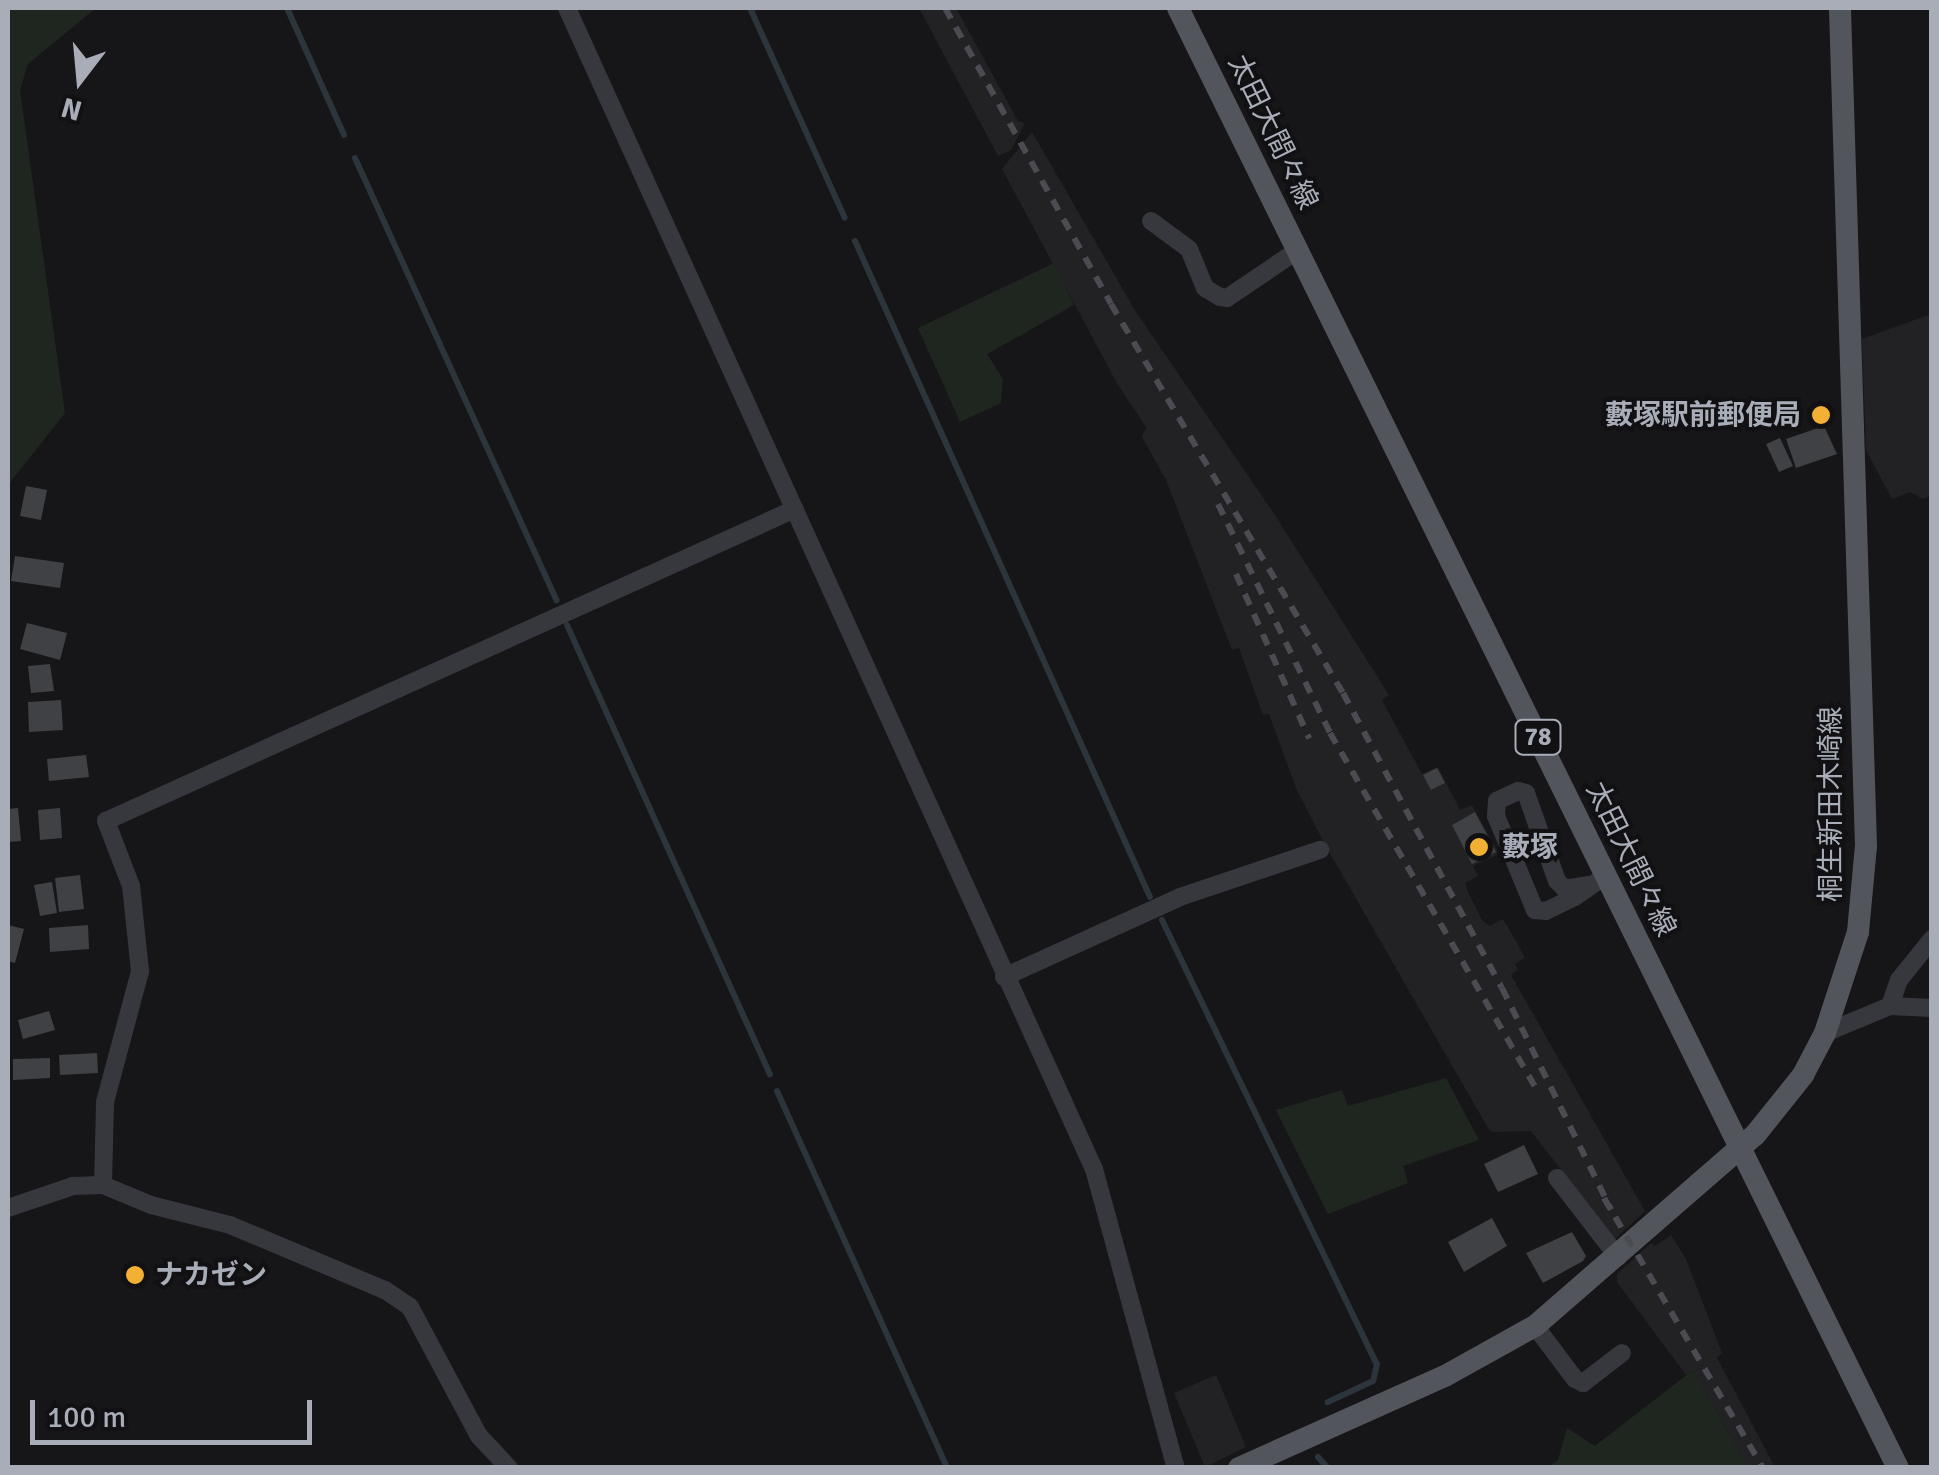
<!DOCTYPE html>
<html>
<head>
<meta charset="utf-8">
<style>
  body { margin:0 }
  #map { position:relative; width:1939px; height:1475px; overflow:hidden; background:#161618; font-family:Signika,"Noto Sans JP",sans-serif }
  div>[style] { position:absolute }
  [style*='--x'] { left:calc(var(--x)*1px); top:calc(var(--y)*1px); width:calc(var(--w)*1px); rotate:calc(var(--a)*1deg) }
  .built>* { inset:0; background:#222225 }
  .green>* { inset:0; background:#1e261f }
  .stream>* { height:6px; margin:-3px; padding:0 3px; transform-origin:3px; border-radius:3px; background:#2c353c }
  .building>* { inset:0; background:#404145 }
  .minor>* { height:18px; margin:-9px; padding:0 9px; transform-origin:9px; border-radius:9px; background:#37383d }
  .major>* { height:22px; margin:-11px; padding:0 11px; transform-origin:11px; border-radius:11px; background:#53555c }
  .rail>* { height:6px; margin-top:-3px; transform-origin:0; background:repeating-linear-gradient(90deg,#4a4c52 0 12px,transparent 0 22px) }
  .dots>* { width:28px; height:28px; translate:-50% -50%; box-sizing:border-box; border:5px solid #111113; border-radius:50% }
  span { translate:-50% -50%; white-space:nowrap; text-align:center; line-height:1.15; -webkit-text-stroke:8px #111113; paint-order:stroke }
  .shield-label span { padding:2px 8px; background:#111113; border:2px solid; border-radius:8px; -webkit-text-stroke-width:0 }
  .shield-label { font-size:25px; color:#a8adb8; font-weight:700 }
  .street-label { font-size:28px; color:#a8adb8 }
  .poi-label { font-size:28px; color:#a8adb8; font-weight:700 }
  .right { translate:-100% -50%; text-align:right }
  .left { translate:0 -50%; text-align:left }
  .frame { position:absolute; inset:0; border:10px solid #a8adb8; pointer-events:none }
  .north { position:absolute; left:30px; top:30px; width:100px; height:100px; -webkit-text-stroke:8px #111113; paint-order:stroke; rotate:196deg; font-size:28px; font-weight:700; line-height:40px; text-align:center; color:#a8adb8 }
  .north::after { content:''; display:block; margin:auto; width:35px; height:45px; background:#a8adb8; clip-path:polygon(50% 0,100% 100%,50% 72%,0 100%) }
  .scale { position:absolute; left:30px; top:1400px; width:282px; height:45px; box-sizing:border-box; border:5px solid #a8adb8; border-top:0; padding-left:12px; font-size:30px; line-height:35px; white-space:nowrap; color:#a8adb8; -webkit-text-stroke:8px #111113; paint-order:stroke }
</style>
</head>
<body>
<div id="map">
  <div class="built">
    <div style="clip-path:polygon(919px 8px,956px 8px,1018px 121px,1025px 123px,1011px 150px,998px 156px)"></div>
    <div style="clip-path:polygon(1032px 132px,1136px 312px,1275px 515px,1389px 695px,1382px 700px,1422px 774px,1438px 767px,1460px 810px,1472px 805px,1499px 854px,1473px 866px,1478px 876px,1465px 883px,1467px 890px,1482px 920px,1490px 926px,1503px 919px,1516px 941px,1525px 958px,1515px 964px,1518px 970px,1511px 975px,1645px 1211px,1615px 1239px,1531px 1131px,1492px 1132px,1488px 1128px,1324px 843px,1296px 788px,1269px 714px,1263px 715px,1239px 648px,1232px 650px,1166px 480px,1142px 437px,1146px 427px,1118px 385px,1002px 169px)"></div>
    <div style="clip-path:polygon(1931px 314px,1931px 495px,1923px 499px,1910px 492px,1892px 499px,1866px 450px,1862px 339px)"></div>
    <div style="clip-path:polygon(1671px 1235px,1686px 1259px,1722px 1353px,1717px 1358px,1775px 1467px,1748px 1467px,1693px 1370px,1686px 1375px,1617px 1282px,1617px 1274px,1651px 1243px,1655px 1246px)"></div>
    <div style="clip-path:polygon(1216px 1375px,1246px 1447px,1205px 1467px,1174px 1393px)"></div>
  </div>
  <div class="green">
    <div style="clip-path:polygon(8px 8px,96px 8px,28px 64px,20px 90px,65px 413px,8px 485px)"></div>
    <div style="clip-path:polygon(1054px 263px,1074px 305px,987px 354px,1003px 379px,1001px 403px,960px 422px,918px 328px)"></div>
    <div style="clip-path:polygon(1446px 1078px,1479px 1140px,1403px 1166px,1408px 1183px,1328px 1214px,1276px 1110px,1342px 1090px,1348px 1106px)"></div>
    <div style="clip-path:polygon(1693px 1370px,1748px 1467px,1548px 1467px,1558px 1460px,1567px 1428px,1595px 1446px)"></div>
  </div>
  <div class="stream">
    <div style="--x:287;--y:8;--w:139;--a:65.8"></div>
    <div style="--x:750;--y:8;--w:230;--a:65.7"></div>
    <div style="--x:355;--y:158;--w:486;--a:65.5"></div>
    <div style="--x:855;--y:241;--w:719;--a:65.79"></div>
    <div style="--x:567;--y:625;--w:493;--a:65.7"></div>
    <div style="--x:1162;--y:920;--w:493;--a:64.2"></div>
    <div style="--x:1377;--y:1364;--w:17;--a:103"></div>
    <div style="--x:1373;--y:1381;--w:50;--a:155"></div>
    <div style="--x:777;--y:1091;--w:414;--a:65.7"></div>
    <div style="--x:1318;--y:1457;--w:15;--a:48"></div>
  </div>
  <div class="building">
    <div style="clip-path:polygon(1824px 426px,1837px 454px,1796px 468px,1786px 439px)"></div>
    <div style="clip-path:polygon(1780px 438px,1793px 466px,1779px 472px,1766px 444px)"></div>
    <div style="clip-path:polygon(26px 486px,47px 490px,41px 520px,20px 516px)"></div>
    <div style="clip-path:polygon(15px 556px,64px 563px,60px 588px,11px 581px)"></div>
    <div style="clip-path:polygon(27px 623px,67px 633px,60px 660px,20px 649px)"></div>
    <div style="clip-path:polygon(50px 664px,54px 691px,31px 693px,28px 666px)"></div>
    <div style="clip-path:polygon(61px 700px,63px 730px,29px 732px,28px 702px)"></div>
    <div style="clip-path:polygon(86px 755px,89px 777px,49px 781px,47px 759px)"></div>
    <div style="clip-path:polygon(1437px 768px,1445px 783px,1431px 790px,1423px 775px)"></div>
    <div style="clip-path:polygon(18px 808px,21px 841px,8px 842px,8px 809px)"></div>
    <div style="clip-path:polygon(60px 808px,62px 838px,40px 840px,38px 810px)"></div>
    <div style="clip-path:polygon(1475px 812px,1496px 852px,1472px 864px,1452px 825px)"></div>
    <div style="clip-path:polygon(80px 875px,84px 909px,59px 912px,55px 878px)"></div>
    <div style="clip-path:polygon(52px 882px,57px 913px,40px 916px,34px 885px)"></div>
    <div style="clip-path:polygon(8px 925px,24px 929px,15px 963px,8px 961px)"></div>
    <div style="clip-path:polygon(88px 925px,89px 949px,50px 952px,49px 928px)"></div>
    <div style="clip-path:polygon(49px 1011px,55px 1030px,23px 1039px,18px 1020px)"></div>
    <div style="clip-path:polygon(97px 1053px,98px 1073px,60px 1075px,59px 1055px)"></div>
    <div style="clip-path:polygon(50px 1058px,50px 1078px,13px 1080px,13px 1059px)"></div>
    <div style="clip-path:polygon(1524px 1145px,1538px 1174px,1498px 1192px,1484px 1164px)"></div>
    <div style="clip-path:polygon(1492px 1218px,1507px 1246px,1464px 1272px,1448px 1242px)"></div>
    <div style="clip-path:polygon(1572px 1232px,1586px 1256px,1583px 1261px,1543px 1283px,1526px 1253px)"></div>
  </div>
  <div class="minor">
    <div style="--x:567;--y:8;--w:1275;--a:65.59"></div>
    <div style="--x:1094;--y:1169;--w:310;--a:74.7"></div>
    <div style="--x:1151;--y:221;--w:47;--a:36.4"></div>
    <div style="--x:1189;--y:249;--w:42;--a:67.7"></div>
    <div style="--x:1205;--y:288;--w:17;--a:31"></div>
    <div style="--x:1220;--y:297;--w:7;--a:8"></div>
    <div style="--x:1227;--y:298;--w:86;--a:-34.1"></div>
    <div style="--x:1589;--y:885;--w:24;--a:171"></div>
    <div style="--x:1565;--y:889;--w:11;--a:-135"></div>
    <div style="--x:1557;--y:881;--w:93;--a:-109.4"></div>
    <div style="--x:1526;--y:793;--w:8;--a:-166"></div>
    <div style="--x:1518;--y:791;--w:23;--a:155"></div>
    <div style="--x:1497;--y:801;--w:15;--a:94"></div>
    <div style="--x:1496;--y:816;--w:102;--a:67.5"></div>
    <div style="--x:1535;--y:910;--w:11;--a:5"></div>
    <div style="--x:1546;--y:911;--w:32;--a:-26"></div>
    <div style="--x:1575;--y:897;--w:38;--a:-35"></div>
    <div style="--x:1004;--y:977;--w:193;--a:-24.4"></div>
    <div style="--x:1180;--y:897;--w:148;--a:-18.6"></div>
    <div style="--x:1890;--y:1006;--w:28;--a:-71"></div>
    <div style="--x:1899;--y:980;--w:53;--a:-51.2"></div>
    <div style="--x:1825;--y:1033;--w:70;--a:-22.6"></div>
    <div style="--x:1890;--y:1006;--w:42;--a:2.7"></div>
    <div style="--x:1557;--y:1178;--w:100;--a:52.3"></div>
    <div style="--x:103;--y:1185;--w:83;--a:-88.6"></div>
    <div style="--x:105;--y:1102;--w:136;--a:-75"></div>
    <div style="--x:140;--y:971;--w:85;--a:-96"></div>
    <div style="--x:131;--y:886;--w:70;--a:-111"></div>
    <div style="--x:106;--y:821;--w:756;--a:-24.36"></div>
    <div style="--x:8;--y:1208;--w:69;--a:-18.7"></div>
    <div style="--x:73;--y:1186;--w:30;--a:-2"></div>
    <div style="--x:103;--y:1185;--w:52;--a:22.6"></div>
    <div style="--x:151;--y:1205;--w:81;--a:14.2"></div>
    <div style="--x:230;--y:1225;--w:168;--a:22.8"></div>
    <div style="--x:385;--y:1290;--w:30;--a:34"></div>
    <div style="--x:410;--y:1307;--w:146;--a:61.9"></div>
    <div style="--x:479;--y:1436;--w:44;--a:46.8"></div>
    <div style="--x:1535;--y:1326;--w:66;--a:53"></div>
    <div style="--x:1575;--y:1379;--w:9;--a:27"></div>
    <div style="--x:1583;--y:1383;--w:49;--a:-37.6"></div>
  </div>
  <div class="major">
    <div style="--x:1178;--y:8;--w:1628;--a:63.75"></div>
    <div style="--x:1239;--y:1468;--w:226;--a:-24.1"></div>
    <div style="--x:1445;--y:1376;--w:103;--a:-29.1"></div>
    <div style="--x:1535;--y:1326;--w:291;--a:-41"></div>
    <div style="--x:1755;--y:1135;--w:77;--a:-51.3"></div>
    <div style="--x:1803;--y:1075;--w:47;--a:-62.4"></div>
    <div style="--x:1825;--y:1033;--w:106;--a:-71.9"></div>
    <div style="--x:1858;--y:932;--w:86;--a:-84.7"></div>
    <div style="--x:1866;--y:846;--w:838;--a:-91.78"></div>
  </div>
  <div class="rail">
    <div style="--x:945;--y:8;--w:339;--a:60.7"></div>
    <div style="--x:1111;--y:304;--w:453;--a:59.2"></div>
    <div style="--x:1343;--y:693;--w:335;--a:61.7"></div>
    <div style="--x:1502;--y:988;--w:247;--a:63.8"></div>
    <div style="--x:1218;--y:504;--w:255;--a:63.9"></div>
    <div style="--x:1330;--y:733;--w:415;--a:59.9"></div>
    <div style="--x:1236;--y:574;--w:180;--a:66"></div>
    <div style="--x:1604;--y:1198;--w:313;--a:59.5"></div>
  </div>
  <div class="dots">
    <div style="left:1821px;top:415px;background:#f2b134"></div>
    <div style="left:1479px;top:847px;background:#f2b134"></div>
    <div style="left:135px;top:1275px;background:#f2b134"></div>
  </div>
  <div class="shield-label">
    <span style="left:1538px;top:737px">78</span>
  </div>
  <div class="street-label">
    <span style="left:1273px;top:132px;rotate:64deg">太田大間々線</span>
    <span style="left:1831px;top:804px;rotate:-90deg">桐生新田木崎線</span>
    <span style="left:1631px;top:859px;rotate:64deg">太田大間々線</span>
  </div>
  <div class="poi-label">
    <span class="right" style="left:1801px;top:415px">藪塚駅前郵便局</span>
    <span class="left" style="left:1502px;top:847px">藪塚</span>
    <span class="left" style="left:155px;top:1275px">ナカゼン</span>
  </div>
  <div class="frame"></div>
  <div class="north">N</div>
  <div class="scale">100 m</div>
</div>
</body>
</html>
